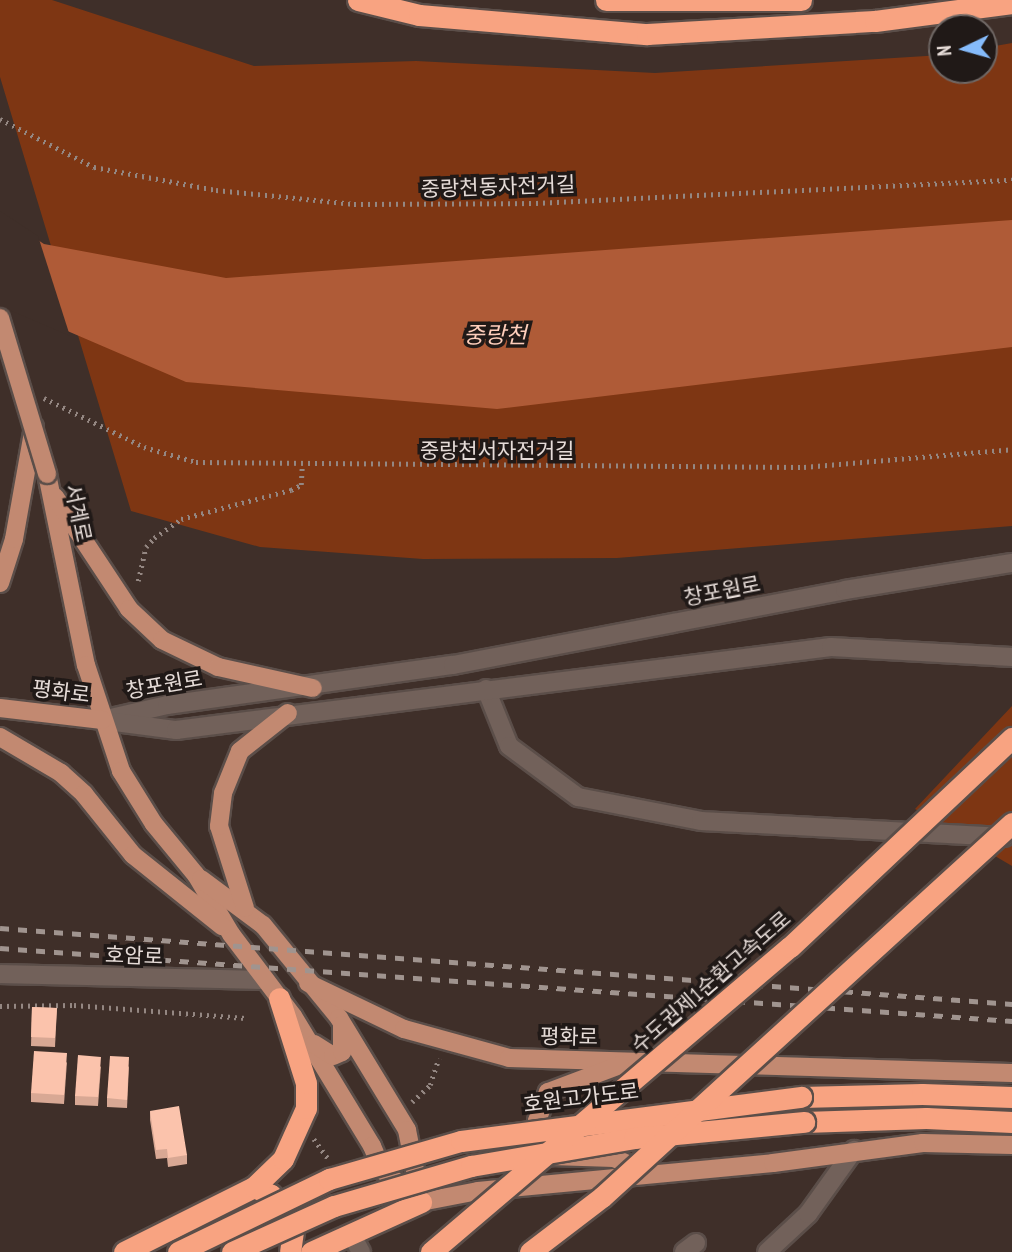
<!DOCTYPE html>
<html>
<head>
<meta charset="utf-8">
<style>
  body { margin:0 }
  #map { position:relative; width:1012px; height:1252px; overflow:hidden; background:#3f2f29; font-family:"PT Sans Narrow","Noto Sans KR",sans-serif }
  div>[style] { position:absolute }
  [style*='--x'] { left:calc(var(--x)*1px); top:calc(var(--y)*1px); width:calc(var(--w)*1px); rotate:calc(var(--a)*1deg) }
  .green>* { inset:0; background:#7e3613 }
  .water>* { inset:0; background:#af5b37 }
  .pier>* { inset:0; background:#3f2f29 }
  .path>* { height:4.5px; margin-top:-2.25px; transform-origin:0; background:repeating-linear-gradient(90deg,#948782 0 2px,transparent 0 7px) }
  .roads { filter:drop-shadow(2px 0 #5b4e49) drop-shadow(-2px 0 #5b4e49) drop-shadow(0 2px #5b4e49) drop-shadow(0 -2px #5b4e49) }
  .minor>* { height:18px; margin:-9px; padding:0 9px; transform-origin:9px; border-radius:9px; background:#72615a }
  .major>* { height:18px; margin:-9px; padding:0 9px; transform-origin:9px; border-radius:9px; background:#c28971 }
  .highway>* { height:21px; margin:-10.5px; padding:0 10.5px; transform-origin:10.5px; border-radius:10.5px; background:#f8a381 }
  .rail>* { height:5px; margin-top:-2.5px; transform-origin:0; background:repeating-linear-gradient(90deg,#a0948f 0 9px,transparent 0 18px) }
  .bridges { filter:drop-shadow(2px 0 #5b4e49) drop-shadow(-2px 0 #5b4e49) drop-shadow(0 2px #5b4e49) drop-shadow(0 -2px #5b4e49) }
  .major-bridge>* { height:18px; margin:-9px; padding:0 9px; transform-origin:9px; border-radius:9px; background:#c28971 }
  .highway-bridge>* { height:21px; margin:-10.5px; padding:0 10.5px; transform-origin:10.5px; border-radius:10.5px; background:#f8a381 }
  .wall>* { inset:0; background:#d8a894 }
  .building>* { inset:0; background:#fbc3ac }
  span { translate:-50% -50%; white-space:nowrap; text-align:center; line-height:1.15; -webkit-text-stroke:7px #201917; paint-order:stroke }
  .street-label { font-size:21px; color:#e6dcd8 }
  .water-label { font-size:23px; color:#fecebb; font-style:italic }
  .north { position:absolute; left:928px; top:14px; width:70px; height:70px; box-sizing:border-box; background:#201917; border:2px solid #6f6764; border-radius:50%; rotate:265deg; font-size:19px; font-weight:700; line-height:28px; text-align:center; color:#e6dcd8 }
  .north::after { content:''; display:block; margin:auto; width:24px; height:32px; background:#85bbfb; clip-path:polygon(50% 0,100% 100%,50% 72%,0 100%) }
</style>
</head>
<body>
<div id="map">
  <div class="green">
    <div style="clip-path:polygon(0 0,52px 0,254px 66px,416px 61px,655px 73px,942px 55px,942px 70px,984px 70px,984px 48px,1012px 43px,1012px 526px,617px 558px,423px 559px,260px 547px,131px 511px,0 77px)"></div>
    <div style="clip-path:polygon(1012px 706px,1012px 866px,915px 809px)"></div>
  </div>
  <div class="water">
    <div style="clip-path:polygon(0 215px,44px 244px,226px 278px,1012px 220px,1012px 347px,497px 409px,186px 382px,0 302px)"></div>
  </div>
  <div class="pier">
    <div style="clip-path:polygon(0 211px,38px 236px,70px 336px,0 306px)"></div>
  </div>
  <div class="path">
    <div style="--x:0;--y:119;--w:106;--a:27.1"></div>
    <div style="--x:94;--y:167;--w:124;--a:10.7"></div>
    <div style="--x:216;--y:190;--w:139;--a:5.8"></div>
    <div style="--x:354;--y:204;--w:182;--a:-0.3"></div>
    <div style="--x:536;--y:203;--w:477;--a:-2.8"></div>
    <div style="--x:44;--y:398;--w:111;--a:26.1"></div>
    <div style="--x:144;--y:447;--w:54;--a:16.1"></div>
    <div style="--x:196;--y:462;--w:608;--a:0.47"></div>
    <div style="--x:804;--y:467;--w:209;--a:-4.9"></div>
    <div style="--x:138;--y:581;--w:35;--a:-77"></div>
    <div style="--x:146;--y:547;--w:12;--a:-48"></div>
    <div style="--x:154;--y:538;--w:33;--a:-35"></div>
    <div style="--x:181;--y:519;--w:114;--a:-14.8"></div>
    <div style="--x:291;--y:490;--w:11;--a:-27"></div>
    <div style="--x:301;--y:485;--w:19;--a:-87"></div>
    <div style="--x:0;--y:1006;--w:74;--a:-0.8"></div>
    <div style="--x:74;--y:1005;--w:172;--a:4.3"></div>
    <div style="--x:412;--y:1102;--w:25;--a:-43"></div>
    <div style="--x:430;--y:1085;--w:28;--a:-72"></div>
    <div style="--x:314;--y:1139;--w:26;--a:54"></div>
  </div>
  <div class="roads">
    <div class="minor">
      <div style="--x:486;--y:689;--w:61;--a:68"></div>
      <div style="--x:509;--y:746;--w:86;--a:36.5"></div>
      <div style="--x:578;--y:797;--w:125;--a:11"></div>
      <div style="--x:701;--y:821;--w:304;--a:3"></div>
      <div style="--x:102;--y:720;--w:67;--a:-13"></div>
      <div style="--x:167;--y:705;--w:289;--a:-8"></div>
      <div style="--x:453;--y:665;--w:399;--a:-10.8"></div>
      <div style="--x:845;--y:590;--w:169;--a:-9.2"></div>
      <div style="--x:115;--y:722;--w:62;--a:7.5"></div>
      <div style="--x:176;--y:730;--w:660;--a:-7.22"></div>
      <div style="--x:831;--y:647;--w:181;--a:3.2"></div>
      <div style="--x:0;--y:974;--w:266;--a:1.3"></div>
      <div style="--x:351;--y:1234;--w:21;--a:61"></div>
      <div style="--x:684;--y:1252;--w:15;--a:-37"></div>
      <div style="--x:767;--y:1252;--w:56;--a:-42.8"></div>
      <div style="--x:808;--y:1214;--w:79;--a:-54.3"></div>
    </div>
    <div class="major">
      <div style="--x:47;--y:474;--w:195;--a:78.5"></div>
      <div style="--x:86;--y:665;--w:112;--a:71.7"></div>
      <div style="--x:121;--y:771;--w:62;--a:58.1"></div>
      <div style="--x:154;--y:824;--w:66;--a:50.5"></div>
      <div style="--x:196;--y:875;--w:69;--a:59.3"></div>
      <div style="--x:231;--y:934;--w:103;--a:52.9"></div>
      <div style="--x:293;--y:1016;--w:152;--a:58.7"></div>
      <div style="--x:372;--y:1146;--w:26;--a:67"></div>
      <div style="--x:382;--y:1170;--w:36;--a:39"></div>
      <div style="--x:55;--y:497;--w:134;--a:56.5"></div>
      <div style="--x:129;--y:609;--w:45;--a:43.2"></div>
      <div style="--x:162;--y:640;--w:62;--a:25.7"></div>
      <div style="--x:218;--y:667;--w:97;--a:12.5"></div>
      <div style="--x:0;--y:583;--w:46;--a:-72.3"></div>
      <div style="--x:14;--y:539;--w:114;--a:-79.9"></div>
      <div style="--x:0;--y:708;--w:103;--a:6.7"></div>
      <div style="--x:0;--y:737;--w:71;--a:30.5"></div>
      <div style="--x:61;--y:773;--w:31;--a:42"></div>
      <div style="--x:84;--y:794;--w:78;--a:51.2"></div>
      <div style="--x:133;--y:855;--w:114;--a:38.6"></div>
      <div style="--x:201;--y:879;--w:77;--a:36.6"></div>
      <div style="--x:263;--y:925;--w:120;--a:50.7"></div>
      <div style="--x:339;--y:1018;--w:131;--a:58.7"></div>
      <div style="--x:407;--y:1130;--w:66;--a:78.7"></div>
      <div style="--x:245;--y:908;--w:86;--a:-107.6"></div>
      <div style="--x:219;--y:826;--w:33;--a:-83"></div>
      <div style="--x:223;--y:793;--w:45;--a:-68"></div>
      <div style="--x:240;--y:751;--w:61;--a:-38.4"></div>
      <div style="--x:308;--y:983;--w:106;--a:25.6"></div>
      <div style="--x:404;--y:1029;--w:109;--a:15.4"></div>
      <div style="--x:509;--y:1058;--w:503;--a:1.71"></div>
      <div style="--x:314;--y:1044;--w:22;--a:32"></div>
      <div style="--x:333;--y:1056;--w:10;--a:-24"></div>
      <div style="--x:342;--y:1052;--w:27;--a:-90"></div>
      <div style="--x:620;--y:1065;--w:77;--a:159.4"></div>
      <div style="--x:548;--y:1092;--w:31;--a:111"></div>
      <div style="--x:537;--y:1121;--w:20;--a:81"></div>
      <div style="--x:540;--y:1141;--w:19;--a:54"></div>
      <div style="--x:551;--y:1156;--w:63;--a:1.8"></div>
      <div style="--x:614;--y:1158;--w:35;--a:24"></div>
      <div style="--x:421;--y:1202;--w:58;--a:-10.9"></div>
      <div style="--x:478;--y:1191;--w:296;--a:-5.4"></div>
      <div style="--x:773;--y:1163;--w:151;--a:-7.6"></div>
      <div style="--x:923;--y:1143;--w:89;--a:1.3"></div>
    </div>
    <div class="highway">
      <div style="--x:358;--y:0;--w:63;--a:13.8"></div>
      <div style="--x:419;--y:15;--w:229;--a:4.8"></div>
      <div style="--x:647;--y:34;--w:228;--a:-3.3"></div>
      <div style="--x:875;--y:21;--w:138;--a:-7.5"></div>
      <div style="--x:606;--y:0;--w:195;--a:0"></div>
      <div style="--x:801;--y:1097;--w:121;--a:-1.4"></div>
      <div style="--x:922;--y:1094;--w:90;--a:1.9"></div>
      <div style="--x:804;--y:1122;--w:122;--a:-1.9"></div>
      <div style="--x:926;--y:1118;--w:86;--a:2.7"></div>
      <div style="--x:254;--y:1187;--w:19;--a:25"></div>
      <div style="--x:271;--y:1195;--w:21;--a:53"></div>
      <div style="--x:284;--y:1212;--w:21;--a:65"></div>
      <div style="--x:293;--y:1231;--w:21;--a:98"></div>
      <div style="--x:124;--y:1252;--w:145;--a:-26.6"></div>
      <div style="--x:254;--y:1187;--w:40;--a:-44"></div>
      <div style="--x:283;--y:1159;--w:56;--a:-65.7"></div>
      <div style="--x:306;--y:1108;--w:25;--a:-90"></div>
      <div style="--x:306;--y:1083;--w:89;--a:-107.6"></div>
      <div style="--x:311;--y:1252;--w:121;--a:-24.4"></div>
    </div>
  </div>
  <div class="rail">
    <div style="--x:0;--y:928;--w:1015;--a:4.29"></div>
    <div style="--x:0;--y:948;--w:1015;--a:4.13"></div>
  </div>
  <div class="bridges">
    <div class="major-bridge">
      <div style="--x:0;--y:318;--w:163;--a:73.2"></div>
    </div>
    <div class="highway-bridge">
      <div style="--x:178;--y:1252;--w:168;--a:-25.8"></div>
      <div style="--x:329;--y:1179;--w:137;--a:-16.1"></div>
      <div style="--x:461;--y:1141;--w:343;--a:-7.4"></div>
      <div style="--x:232;--y:1252;--w:112;--a:-24.3"></div>
      <div style="--x:334;--y:1206;--w:143;--a:-16.3"></div>
      <div style="--x:471;--y:1166;--w:165;--a:-9.7"></div>
      <div style="--x:634;--y:1138;--w:171;--a:-5.4"></div>
      <div style="--x:431;--y:1252;--w:471;--a:-40.4"></div>
      <div style="--x:790;--y:947;--w:305;--a:-43.3"></div>
      <div style="--x:530;--y:1252;--w:91;--a:-37.4"></div>
      <div style="--x:602;--y:1197;--w:555;--a:-42.37"></div>
    </div>
  </div>
  <div class="wall">
    <div style="clip-path:polygon(32px 1007px,57px 1008px,55px 1047px,31px 1046px)"></div>
    <div style="clip-path:polygon(67px 1062px,64px 1104px,31px 1102px,31px 1093px)"></div>
    <div style="clip-path:polygon(101px 1066px,98px 1106px,75px 1105px,75px 1096px)"></div>
    <div style="clip-path:polygon(129px 1066px,127px 1108px,107px 1107px,107px 1098px)"></div>
    <div style="clip-path:polygon(150px 1111px,187px 1155px,187px 1164px,168px 1167px,167px 1158px,156px 1159px,150px 1120px)"></div>
  </div>
  <div class="building">
    <div style="clip-path:polygon(32px 1007px,57px 1008px,55px 1038px,31px 1037px)"></div>
    <div style="clip-path:polygon(34px 1051px,67px 1053px,64px 1095px,31px 1093px)"></div>
    <div style="clip-path:polygon(78px 1055px,101px 1057px,98px 1097px,75px 1096px)"></div>
    <div style="clip-path:polygon(110px 1056px,129px 1057px,127px 1100px,107px 1098px)"></div>
    <div style="clip-path:polygon(179px 1106px,187px 1155px,168px 1158px,167px 1149px,156px 1150px,150px 1111px)"></div>
  </div>
  <div class="street-label">
    <span style="left:498px;top:187px;rotate:-2deg">중랑천동자전거길</span>
    <span style="left:497px;top:451px">중랑천서자전거길</span>
    <span style="left:78px;top:513px;rotate:78deg">서계로</span>
    <span style="left:722px;top:591px;rotate:-11deg">창포원로</span>
    <span style="left:164px;top:685px;rotate:-10deg">창포원로</span>
    <span style="left:61px;top:692px;rotate:7deg">평화로</span>
    <span style="left:134px;top:956px;rotate:2deg">호암로</span>
    <span style="left:711px;top:982px;rotate:-41deg">수도권제1순환고속도로</span>
    <span style="left:569px;top:1037px;rotate:1deg">평화로</span>
    <span style="left:581px;top:1098px;rotate:-7deg">호원고가도로</span>
  </div>
  <div class="water-label">
    <span style="left:495px;top:335px">중랑천</span>
  </div>
  <div class="north">N</div>
</div>
</body>
</html>
